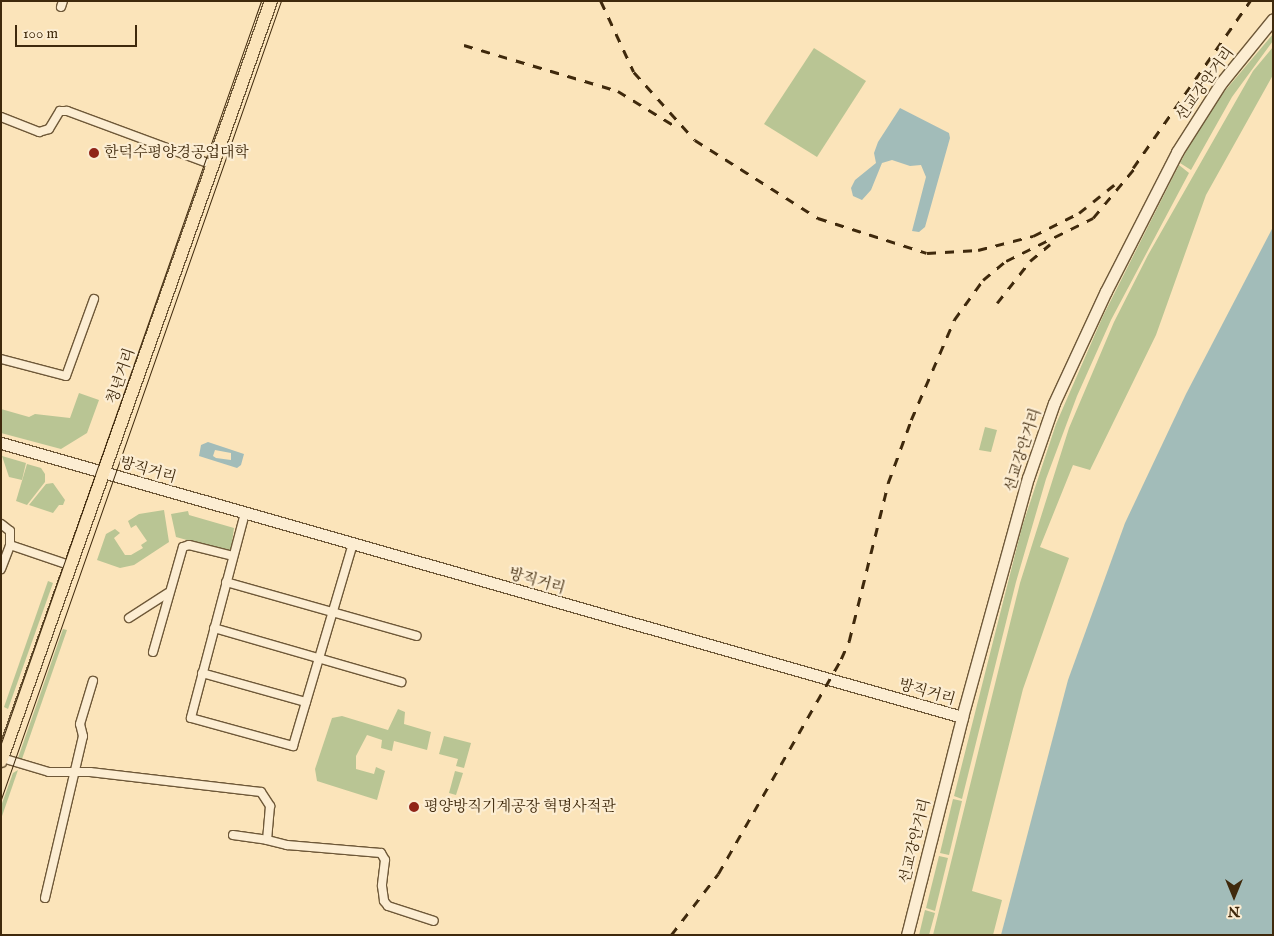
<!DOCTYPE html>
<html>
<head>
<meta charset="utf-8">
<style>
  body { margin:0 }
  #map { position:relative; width:1274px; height:936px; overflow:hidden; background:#fbe4ba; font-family:"IM FELL English","Noto Serif KR",serif }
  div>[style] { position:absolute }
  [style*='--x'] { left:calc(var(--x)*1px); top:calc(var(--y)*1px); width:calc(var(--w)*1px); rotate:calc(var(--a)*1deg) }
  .green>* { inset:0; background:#b9c594 }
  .water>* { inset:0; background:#a2bcb9 }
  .roads { filter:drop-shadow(1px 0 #6e5838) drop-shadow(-1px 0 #6e5838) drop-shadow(0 1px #6e5838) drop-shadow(0 -1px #6e5838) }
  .street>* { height:8px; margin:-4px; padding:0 4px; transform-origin:4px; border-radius:4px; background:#fcedd2 }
  .secondary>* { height:11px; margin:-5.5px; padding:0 5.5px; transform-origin:5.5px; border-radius:5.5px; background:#fcedd2 }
  .primary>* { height:12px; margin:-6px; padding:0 6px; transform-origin:6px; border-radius:6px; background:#fbe4ba }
  .tram>* { height:1px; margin:-0.5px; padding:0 0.5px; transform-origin:0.5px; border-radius:0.5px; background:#3f290c }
  .rail>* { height:2.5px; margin-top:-1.25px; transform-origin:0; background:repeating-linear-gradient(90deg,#3f290c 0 9px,transparent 0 18px) }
  .dots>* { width:14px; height:14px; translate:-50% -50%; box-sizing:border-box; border:2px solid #fcedd2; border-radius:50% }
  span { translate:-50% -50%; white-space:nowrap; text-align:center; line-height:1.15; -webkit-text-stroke:4.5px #fcedd2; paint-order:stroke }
  .street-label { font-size:15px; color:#3f290c }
  .poi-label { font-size:15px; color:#3f290c }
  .left { translate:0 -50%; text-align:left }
  .frame { position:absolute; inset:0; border:2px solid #3f290c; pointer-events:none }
  .north { position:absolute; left:1209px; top:871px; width:50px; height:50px; -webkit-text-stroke:4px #fcedd2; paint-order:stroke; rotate:180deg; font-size:14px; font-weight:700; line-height:20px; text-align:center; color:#3f290c }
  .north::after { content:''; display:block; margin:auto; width:18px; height:22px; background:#3f290c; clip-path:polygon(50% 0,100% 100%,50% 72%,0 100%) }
  .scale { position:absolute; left:15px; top:25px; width:122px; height:22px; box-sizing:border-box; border:2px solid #3f290c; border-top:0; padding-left:6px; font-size:15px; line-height:18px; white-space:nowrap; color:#3f290c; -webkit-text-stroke:4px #fcedd2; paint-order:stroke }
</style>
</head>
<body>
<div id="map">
  <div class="green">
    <div style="clip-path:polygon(1273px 34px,1273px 41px,1232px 97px,1191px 170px,1180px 163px,1207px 112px)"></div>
    <div style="clip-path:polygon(1273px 47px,1273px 75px,1206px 195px,1156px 335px,1090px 470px,1073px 465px,1040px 547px,1069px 558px,1023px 689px,972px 891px,1002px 900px,993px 935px,933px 935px,1020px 583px,1069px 428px,1114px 322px,1148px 255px,1253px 71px)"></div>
    <div style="clip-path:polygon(814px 48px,866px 81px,817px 157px,764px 124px)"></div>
    <div style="clip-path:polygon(1179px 165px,1189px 173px,1111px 320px,1077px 396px,1046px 479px,1016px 582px,962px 799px,954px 796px,1022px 527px,1056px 424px,1103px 316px)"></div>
    <div style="clip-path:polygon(79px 393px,99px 400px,87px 433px,61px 449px,1px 433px,1px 409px,29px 417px,35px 414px,70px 418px)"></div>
    <div style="clip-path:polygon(985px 427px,997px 430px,991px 452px,979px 450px)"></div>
    <div style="clip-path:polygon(2px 456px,26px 463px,22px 480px,9px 477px)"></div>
    <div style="clip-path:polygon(27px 464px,41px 468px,45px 474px,45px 482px,27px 505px,16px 501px)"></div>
    <div style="clip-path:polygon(53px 483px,65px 500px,63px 505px,59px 505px,53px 513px,29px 505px,46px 484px)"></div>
    <div style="clip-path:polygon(164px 510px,169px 542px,134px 565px,120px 568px,97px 560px,106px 534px,115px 529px,120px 533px,114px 538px,125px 555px,131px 555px,143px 548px,141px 545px,147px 541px,136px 525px,131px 528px,128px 521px,139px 514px)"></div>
    <div style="clip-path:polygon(188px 511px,189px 515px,234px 528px,231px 550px,227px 551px,176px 537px,171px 514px)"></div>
    <div style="clip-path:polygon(48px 581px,53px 583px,8px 709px,4px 707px)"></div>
    <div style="clip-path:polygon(63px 629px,67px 630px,22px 759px,18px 758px)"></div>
    <div style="clip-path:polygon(398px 709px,405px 712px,404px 724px,431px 732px,427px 750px,394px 741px,392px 751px,381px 748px,382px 740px,367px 735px,356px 756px,356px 769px,374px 774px,376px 767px,385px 771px,377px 800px,317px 781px,315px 769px,332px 718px,342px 716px,388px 730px)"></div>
    <div style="clip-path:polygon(444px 736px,471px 743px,464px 768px,456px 766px,458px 759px,439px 754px)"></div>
    <div style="clip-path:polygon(18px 770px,1px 819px,1px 806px,13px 773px)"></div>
    <div style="clip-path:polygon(455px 771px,463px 773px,456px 795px,449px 793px)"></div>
    <div style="clip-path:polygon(953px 799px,962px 801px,949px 855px,940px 853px)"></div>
    <div style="clip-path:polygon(939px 856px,948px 858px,935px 911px,926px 908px)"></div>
    <div style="clip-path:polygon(925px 910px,935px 913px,929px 935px,919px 935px)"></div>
  </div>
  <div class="water">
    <div style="clip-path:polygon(900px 108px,949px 133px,950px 138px,925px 227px,919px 232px,912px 231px,926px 177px,921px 165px,910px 166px,892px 160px,882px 163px,871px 190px,862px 200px,853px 196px,851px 188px,855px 180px,876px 163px,874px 153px,878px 142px)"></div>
    <div style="clip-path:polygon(1273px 227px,1273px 935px,1001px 935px,1068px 680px,1125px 523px,1186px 394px)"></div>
    <div style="clip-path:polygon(evenodd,208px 442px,244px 454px,241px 465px,237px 468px,199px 456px,201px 445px,208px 442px,215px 450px,231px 453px,231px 460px,216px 458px,213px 456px,215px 450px)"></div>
  </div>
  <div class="roads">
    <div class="street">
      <div style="--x:61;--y:7;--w:6;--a:-72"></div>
      <div style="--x:1;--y:117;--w:41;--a:21.5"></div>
      <div style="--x:39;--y:132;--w:10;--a:-17"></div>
      <div style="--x:49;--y:129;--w:21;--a:-59"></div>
      <div style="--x:60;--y:111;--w:7;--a:0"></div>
      <div style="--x:67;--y:111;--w:156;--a:20.3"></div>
      <div style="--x:1;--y:359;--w:67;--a:14.7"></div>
      <div style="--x:66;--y:376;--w:82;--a:-70"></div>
      <div style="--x:245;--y:513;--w:212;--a:104.8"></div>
      <div style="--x:191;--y:718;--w:106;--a:15.4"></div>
      <div style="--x:293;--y:746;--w:211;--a:-73.5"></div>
      <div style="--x:1;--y:524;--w:11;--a:38"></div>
      <div style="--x:10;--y:531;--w:14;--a:90"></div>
      <div style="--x:1;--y:569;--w:26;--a:-69"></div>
      <div style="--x:10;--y:545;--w:65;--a:18.7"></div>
      <div style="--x:226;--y:582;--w:198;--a:15.8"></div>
      <div style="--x:129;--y:618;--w:46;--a:-32.7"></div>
      <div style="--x:214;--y:628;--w:195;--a:16.1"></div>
      <div style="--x:153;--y:652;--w:109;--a:-74.1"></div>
      <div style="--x:183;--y:547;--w:6;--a:-18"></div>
      <div style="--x:189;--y:545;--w:45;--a:14"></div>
      <div style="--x:202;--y:673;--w:108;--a:15.6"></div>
      <div style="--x:2;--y:758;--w:49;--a:16.6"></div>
      <div style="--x:49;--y:772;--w:41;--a:0"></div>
      <div style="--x:90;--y:772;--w:172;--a:6.7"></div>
      <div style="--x:261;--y:792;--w:17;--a:57"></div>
      <div style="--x:270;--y:806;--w:34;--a:95"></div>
      <div style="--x:267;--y:840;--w:21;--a:14"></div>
      <div style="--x:287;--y:845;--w:94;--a:4.9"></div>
      <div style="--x:381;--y:853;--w:8;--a:60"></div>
      <div style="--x:385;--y:860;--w:26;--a:97"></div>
      <div style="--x:382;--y:886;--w:15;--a:82"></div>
      <div style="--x:384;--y:901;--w:6;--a:51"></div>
      <div style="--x:388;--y:906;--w:48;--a:18.1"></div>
      <div style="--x:233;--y:835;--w:34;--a:8"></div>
      <div style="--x:45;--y:898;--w:166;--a:-76.8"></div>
      <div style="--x:83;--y:736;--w:12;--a:-104"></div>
      <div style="--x:80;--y:724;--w:45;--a:-73.2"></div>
    </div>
    <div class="secondary">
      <div style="--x:1;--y:443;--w:999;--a:15.91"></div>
      <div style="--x:907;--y:935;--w:225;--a:-75.8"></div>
      <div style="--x:962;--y:717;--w:248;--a:-74.6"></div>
      <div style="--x:1028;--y:478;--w:79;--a:-70.9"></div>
      <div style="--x:1054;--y:403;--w:123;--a:-65.1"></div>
      <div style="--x:1106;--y:291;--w:156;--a:-62.9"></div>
      <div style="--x:1177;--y:152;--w:82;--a:-57.5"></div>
      <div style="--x:1221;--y:83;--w:82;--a:-50.9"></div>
    </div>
    <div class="primary">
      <div style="--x:1;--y:761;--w:807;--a:-70.44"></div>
    </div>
  </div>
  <div class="tram">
    <div style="--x:1;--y:743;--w:786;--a:-70.69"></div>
    <div style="--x:1;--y:799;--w:846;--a:-70.67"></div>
  </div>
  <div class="rail">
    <div style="--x:601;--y:1;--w:78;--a:65.1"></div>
    <div style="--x:634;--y:72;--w:91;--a:48.1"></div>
    <div style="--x:695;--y:140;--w:146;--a:32.4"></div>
    <div style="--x:818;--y:218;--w:114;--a:17.8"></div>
    <div style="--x:927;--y:253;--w:51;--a:-3.4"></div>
    <div style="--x:978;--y:250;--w:57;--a:-14.3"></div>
    <div style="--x:1033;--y:236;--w:51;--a:-26.6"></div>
    <div style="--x:1079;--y:213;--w:53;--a:-38.8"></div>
    <div style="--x:464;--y:45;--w:161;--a:16.6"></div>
    <div style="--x:618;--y:91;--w:67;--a:31.6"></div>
    <div style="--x:1133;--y:168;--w:204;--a:-55"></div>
    <div style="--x:997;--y:303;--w:53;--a:-51.8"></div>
    <div style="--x:1030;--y:261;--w:26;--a:-40"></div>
    <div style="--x:671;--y:935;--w:77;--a:-52.4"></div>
    <div style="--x:718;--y:874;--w:248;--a:-60.2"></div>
    <div style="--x:841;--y:659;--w:20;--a:-66"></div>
    <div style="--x:849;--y:641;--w:163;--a:-76.1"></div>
    <div style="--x:888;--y:483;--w:67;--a:-69.9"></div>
    <div style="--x:911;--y:420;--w:109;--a:-66.7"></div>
    <div style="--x:954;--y:320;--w:49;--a:-54.1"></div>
    <div style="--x:983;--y:280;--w:30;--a:-40"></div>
    <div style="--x:1006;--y:261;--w:97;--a:-26.3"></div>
    <div style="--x:1093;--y:218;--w:70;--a:-50.2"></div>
  </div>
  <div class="dots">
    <div style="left:94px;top:153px;background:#8f2418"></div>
    <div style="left:414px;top:807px;background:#8f2418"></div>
  </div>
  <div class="street-label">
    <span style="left:1205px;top:84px;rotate:-54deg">선교강안거리</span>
    <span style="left:121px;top:376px;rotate:-71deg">청년거리</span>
    <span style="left:1023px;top:450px;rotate:-72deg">선교강안거리</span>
    <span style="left:148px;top:470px;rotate:16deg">방직거리</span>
    <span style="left:537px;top:581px;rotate:16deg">방직거리</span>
    <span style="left:927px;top:692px;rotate:16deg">방직거리</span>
    <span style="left:915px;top:841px;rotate:-76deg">선교강안거리</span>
  </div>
  <div class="poi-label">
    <span class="left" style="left:104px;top:153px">한덕수평양경공업대학</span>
    <span class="left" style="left:424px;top:807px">평양방직기계공장 혁명사적관</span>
  </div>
  <div class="frame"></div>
  <div class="north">N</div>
  <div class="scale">100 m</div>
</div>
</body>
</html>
